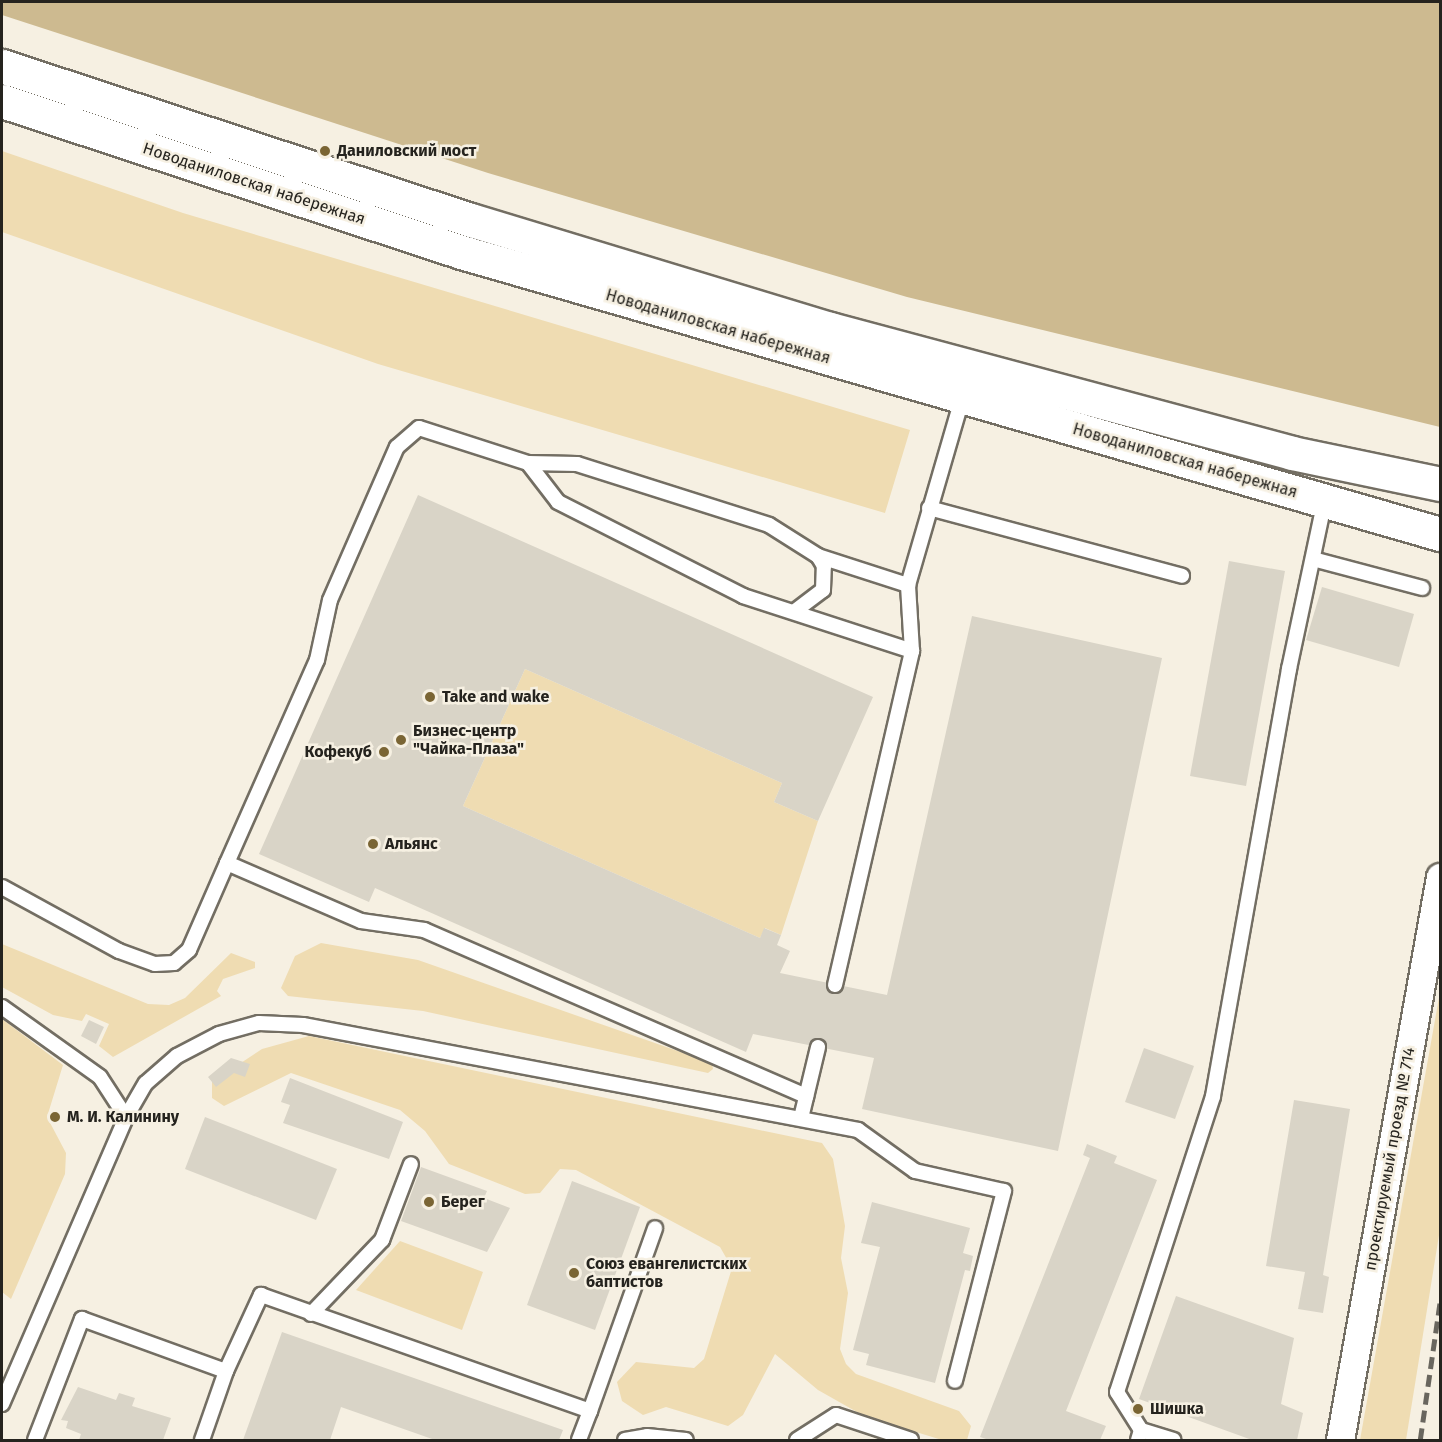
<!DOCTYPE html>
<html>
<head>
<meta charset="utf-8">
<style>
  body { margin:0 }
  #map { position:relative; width:1442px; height:1442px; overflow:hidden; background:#f6f0e2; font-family:"Fira Sans",sans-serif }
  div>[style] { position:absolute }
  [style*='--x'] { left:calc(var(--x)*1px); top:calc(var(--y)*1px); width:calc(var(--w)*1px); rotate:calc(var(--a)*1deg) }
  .green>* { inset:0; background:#efdcb2 }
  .water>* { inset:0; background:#cdba90 }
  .building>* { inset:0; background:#d9d4c7 }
  .roads { filter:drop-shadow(2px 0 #736e63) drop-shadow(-2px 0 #736e63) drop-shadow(0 2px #736e63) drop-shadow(0 -2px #736e63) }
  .lane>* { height:14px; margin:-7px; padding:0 7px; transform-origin:7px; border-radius:7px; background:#fff }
  .street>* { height:27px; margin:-13.5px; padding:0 13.5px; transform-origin:13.5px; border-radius:13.5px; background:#fff }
  .secondary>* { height:33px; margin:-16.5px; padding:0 16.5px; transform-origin:16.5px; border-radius:16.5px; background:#fff }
  .rail>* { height:4.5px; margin-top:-2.25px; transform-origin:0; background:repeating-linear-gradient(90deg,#69665e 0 12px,transparent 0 18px) }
  .dots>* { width:16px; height:16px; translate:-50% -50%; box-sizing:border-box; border:3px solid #f6f0e2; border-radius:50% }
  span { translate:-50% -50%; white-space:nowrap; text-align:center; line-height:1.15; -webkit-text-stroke:5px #f6f0e2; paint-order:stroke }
  .poi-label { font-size:16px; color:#25231e; font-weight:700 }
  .left { translate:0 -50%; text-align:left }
  .right { translate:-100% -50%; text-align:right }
  .street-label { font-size:16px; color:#25231e }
  .frame { position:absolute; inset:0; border:3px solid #25231e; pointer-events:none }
</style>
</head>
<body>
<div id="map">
  <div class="green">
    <div style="clip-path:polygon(2px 151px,183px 213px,910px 430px,885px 513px,378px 364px,2px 232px)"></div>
    <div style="clip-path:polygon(525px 669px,782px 783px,774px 802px,818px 821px,781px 935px,765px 928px,760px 938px,463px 806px)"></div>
    <div style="clip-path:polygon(321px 943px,418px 960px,712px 1063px,713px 1069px,708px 1073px,423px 1011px,288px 996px,281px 988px,295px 956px)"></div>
    <div style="clip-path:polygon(2px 944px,148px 1004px,169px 1005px,185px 998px,231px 953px,255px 962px,255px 968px,223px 979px,217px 991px,221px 996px,113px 1057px,99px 1046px,109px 1024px,86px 1014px,82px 1021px,53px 1015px,2px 987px)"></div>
    <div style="clip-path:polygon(1440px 992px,1440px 1229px,1406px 1440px,1360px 1440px)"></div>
    <div style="clip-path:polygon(2px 1019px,63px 1065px,47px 1117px,66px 1153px,65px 1174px,11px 1299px,2px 1292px)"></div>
    <div style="clip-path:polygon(309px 1036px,822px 1143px,833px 1159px,845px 1226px,841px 1258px,848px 1293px,840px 1349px,846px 1364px,856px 1374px,959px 1411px,971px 1426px,967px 1440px,942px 1440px,864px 1416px,818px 1390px,775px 1354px,743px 1415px,728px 1426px,666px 1407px,643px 1415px,622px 1401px,617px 1382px,636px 1362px,694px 1368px,704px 1359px,732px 1268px,720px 1247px,576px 1170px,560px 1169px,540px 1193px,525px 1194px,449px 1164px,425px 1131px,400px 1110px,291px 1073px,224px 1106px,212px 1098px,212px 1082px,262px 1049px)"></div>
    <div style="clip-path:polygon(400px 1241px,483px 1272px,462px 1330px,356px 1290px)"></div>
  </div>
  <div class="water">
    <div style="clip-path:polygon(2px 2px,1440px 2px,1440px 427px,907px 297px,488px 173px,2px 15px)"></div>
  </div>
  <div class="building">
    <div style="clip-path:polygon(418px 495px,873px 697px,818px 821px,774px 802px,782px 783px,525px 669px,463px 806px,760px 938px,764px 928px,781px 935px,777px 945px,790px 951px,780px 973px,887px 995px,972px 616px,1162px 658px,1058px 1151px,862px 1109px,874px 1058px,753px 1034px,746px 1052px,375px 888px,369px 902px,259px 854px)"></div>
    <div style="clip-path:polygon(1229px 561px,1285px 571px,1246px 786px,1190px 776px)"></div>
    <div style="clip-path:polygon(1322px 587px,1414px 614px,1399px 667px,1306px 640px)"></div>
    <div style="clip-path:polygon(89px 1020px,104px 1027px,96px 1044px,81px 1036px)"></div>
    <div style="clip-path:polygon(1144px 1048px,1194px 1066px,1175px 1119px,1125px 1102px)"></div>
    <div style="clip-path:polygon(231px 1058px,250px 1064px,245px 1077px,234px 1073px,216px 1087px,208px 1077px)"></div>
    <div style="clip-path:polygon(290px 1078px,403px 1122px,389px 1159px,283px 1123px,290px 1105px,281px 1102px)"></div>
    <div style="clip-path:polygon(1294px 1100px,1350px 1109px,1323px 1275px,1329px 1277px,1323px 1313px,1298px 1309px,1305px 1272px,1266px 1266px)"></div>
    <div style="clip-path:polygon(205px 1117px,337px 1169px,316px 1220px,185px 1169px)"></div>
    <div style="clip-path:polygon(1087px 1144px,1117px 1156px,1114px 1163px,1157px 1180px,1066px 1411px,1106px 1426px,1100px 1440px,989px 1440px,980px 1437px,1090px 1158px,1083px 1155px)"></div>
    <div style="clip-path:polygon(421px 1167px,487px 1191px,484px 1198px,510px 1208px,487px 1252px,401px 1221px)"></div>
    <div style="clip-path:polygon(572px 1181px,640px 1207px,595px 1330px,527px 1305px)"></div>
    <div style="clip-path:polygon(872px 1202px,970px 1228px,963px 1253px,973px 1256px,970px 1271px,965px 1270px,935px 1383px,866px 1365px,869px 1354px,853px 1350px,880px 1247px,861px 1243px)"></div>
    <div style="clip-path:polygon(1176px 1296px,1294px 1338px,1281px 1404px,1303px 1413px,1297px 1440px,1252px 1440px,1139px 1399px)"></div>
    <div style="clip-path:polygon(282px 1332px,563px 1430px,559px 1440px,435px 1440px,341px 1407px,330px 1440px,243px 1440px)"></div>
    <div style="clip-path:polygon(78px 1387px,116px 1400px,119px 1393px,135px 1398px,132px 1406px,171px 1418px,163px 1440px,79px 1440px,81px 1434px,66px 1428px,68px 1421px,61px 1420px)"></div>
  </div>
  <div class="roads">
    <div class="lane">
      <div style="--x:528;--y:463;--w:49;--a:52.4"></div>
      <div style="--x:558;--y:502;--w:208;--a:26.9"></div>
      <div style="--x:743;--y:596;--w:178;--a:18"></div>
      <div style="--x:929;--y:508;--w:262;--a:15"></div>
      <div style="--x:1313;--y:559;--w:113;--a:14.9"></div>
      <div style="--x:795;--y:611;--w:35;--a:-37"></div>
      <div style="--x:823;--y:590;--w:24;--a:-88"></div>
      <div style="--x:824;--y:566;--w:12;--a:-121"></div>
      <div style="--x:227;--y:863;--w:222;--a:-66.1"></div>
      <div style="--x:317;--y:660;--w:61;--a:-77.8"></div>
      <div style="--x:330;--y:600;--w:167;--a:-66.4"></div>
      <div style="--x:397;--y:447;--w:29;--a:-41"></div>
      <div style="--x:419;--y:428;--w:114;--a:17.8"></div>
      <div style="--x:528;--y:463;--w:49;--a:1.2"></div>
      <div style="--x:577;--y:464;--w:201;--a:17.6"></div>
      <div style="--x:769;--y:525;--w:58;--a:32.3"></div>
      <div style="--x:818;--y:556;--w:95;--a:17.9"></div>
      <div style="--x:2;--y:887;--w:133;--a:28.7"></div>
      <div style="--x:119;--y:951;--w:38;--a:20"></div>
      <div style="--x:155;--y:964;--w:19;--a:-3"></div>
      <div style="--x:174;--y:963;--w:20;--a:-41"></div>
      <div style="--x:189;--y:950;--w:95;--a:-66.4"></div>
      <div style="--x:227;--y:863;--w:146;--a:23.4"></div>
      <div style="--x:361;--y:921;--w:64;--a:8.1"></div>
      <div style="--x:424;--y:930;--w:417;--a:23.5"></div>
      <div style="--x:835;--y:985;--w:343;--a:-77"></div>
      <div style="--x:912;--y:651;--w:66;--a:-93.5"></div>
      <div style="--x:908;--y:585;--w:194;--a:-73.8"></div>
      <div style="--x:2;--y:1007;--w:120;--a:35.5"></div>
      <div style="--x:100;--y:1077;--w:48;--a:57"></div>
      <div style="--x:801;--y:1118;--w:73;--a:-76.5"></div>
      <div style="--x:311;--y:1314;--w:103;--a:-46.2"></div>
      <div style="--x:382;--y:1240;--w:81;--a:-69.1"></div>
      <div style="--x:2;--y:1404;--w:313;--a:-66.6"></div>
      <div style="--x:126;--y:1117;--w:39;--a:-60"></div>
      <div style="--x:146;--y:1083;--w:41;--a:-41.1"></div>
      <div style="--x:177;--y:1056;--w:47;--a:-27.6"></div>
      <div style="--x:219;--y:1034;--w:41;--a:-15.4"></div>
      <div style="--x:259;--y:1023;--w:44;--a:2.6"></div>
      <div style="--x:303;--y:1025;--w:565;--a:10.71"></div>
      <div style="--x:858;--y:1130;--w:70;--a:35.7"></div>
      <div style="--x:915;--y:1171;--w:91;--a:12.7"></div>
      <div style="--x:1004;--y:1191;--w:196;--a:104.5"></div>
      <div style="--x:590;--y:1411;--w:194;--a:-70.4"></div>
      <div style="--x:1141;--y:1430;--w:45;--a:-122.3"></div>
      <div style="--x:1117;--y:1392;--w:311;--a:-72"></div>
      <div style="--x:1213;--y:1096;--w:434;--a:-79.9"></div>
      <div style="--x:1289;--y:669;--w:173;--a:-78"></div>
      <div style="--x:35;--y:1440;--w:130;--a:-68.8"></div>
      <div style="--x:82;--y:1319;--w:153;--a:19.9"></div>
      <div style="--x:226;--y:1371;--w:84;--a:-65.3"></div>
      <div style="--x:261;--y:1295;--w:349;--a:19.4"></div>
      <div style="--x:590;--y:1411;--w:31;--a:111"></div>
      <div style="--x:202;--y:1440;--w:73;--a:-70.8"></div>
      <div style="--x:625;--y:1440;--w:22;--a:-10"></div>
      <div style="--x:647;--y:1436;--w:39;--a:6"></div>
      <div style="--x:797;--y:1440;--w:46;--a:-32.7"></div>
      <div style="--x:836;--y:1415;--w:79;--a:18.4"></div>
      <div style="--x:1138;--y:1440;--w:10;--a:-73"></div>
      <div style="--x:1141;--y:1430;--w:34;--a:17"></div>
    </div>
    <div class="street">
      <div style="--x:1340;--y:1440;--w:572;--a:-79.93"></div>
    </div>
    <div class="secondary">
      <div style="--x:2;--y:66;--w:494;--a:18.2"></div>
      <div style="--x:471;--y:220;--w:375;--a:16.9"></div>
      <div style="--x:830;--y:329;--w:478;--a:15"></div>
      <div style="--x:1292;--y:453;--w:151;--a:11.8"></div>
      <div style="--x:2;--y:101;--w:483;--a:18.2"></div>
      <div style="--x:461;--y:252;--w:1019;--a:16.07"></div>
    </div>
  </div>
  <div class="rail">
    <div style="--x:1420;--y:1440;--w:139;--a:-81.8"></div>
  </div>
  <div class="dots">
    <div style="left:325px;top:151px;background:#7a6534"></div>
    <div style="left:430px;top:697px;background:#7a6534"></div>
    <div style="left:401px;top:740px;background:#7a6534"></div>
    <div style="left:384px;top:752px;background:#7a6534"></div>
    <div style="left:373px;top:844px;background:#7a6534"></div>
    <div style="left:55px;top:1117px;background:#7a6534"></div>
    <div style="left:429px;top:1202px;background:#7a6534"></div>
    <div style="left:574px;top:1273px;background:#7a6534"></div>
    <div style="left:1138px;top:1409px;background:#7a6534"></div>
  </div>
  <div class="poi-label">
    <span class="left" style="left:337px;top:151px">Даниловский мост</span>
    <span class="left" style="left:442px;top:697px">Take and wake</span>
    <span class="left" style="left:413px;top:740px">Бизнес-центр<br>"Чайка-Плаза"</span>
    <span class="right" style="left:372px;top:752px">Кофекуб</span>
    <span class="left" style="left:385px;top:844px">Альянс</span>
    <span class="left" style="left:67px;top:1117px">М. И. Калинину</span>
    <span class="left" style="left:441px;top:1202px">Берег</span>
    <span class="left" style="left:586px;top:1273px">Союз евангелистских<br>баптистов</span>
    <span class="left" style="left:1150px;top:1409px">Шишка</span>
  </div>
  <div class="street-label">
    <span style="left:254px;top:184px;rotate:18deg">Новоданиловская набережная</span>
    <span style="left:718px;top:327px;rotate:16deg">Новоданиловская набережная</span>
    <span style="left:1185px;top:461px;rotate:16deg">Новоданиловская набережная</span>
    <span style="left:1390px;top:1159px;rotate:-80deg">проектируемый проезд № 714</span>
  </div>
  <div class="frame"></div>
</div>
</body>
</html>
